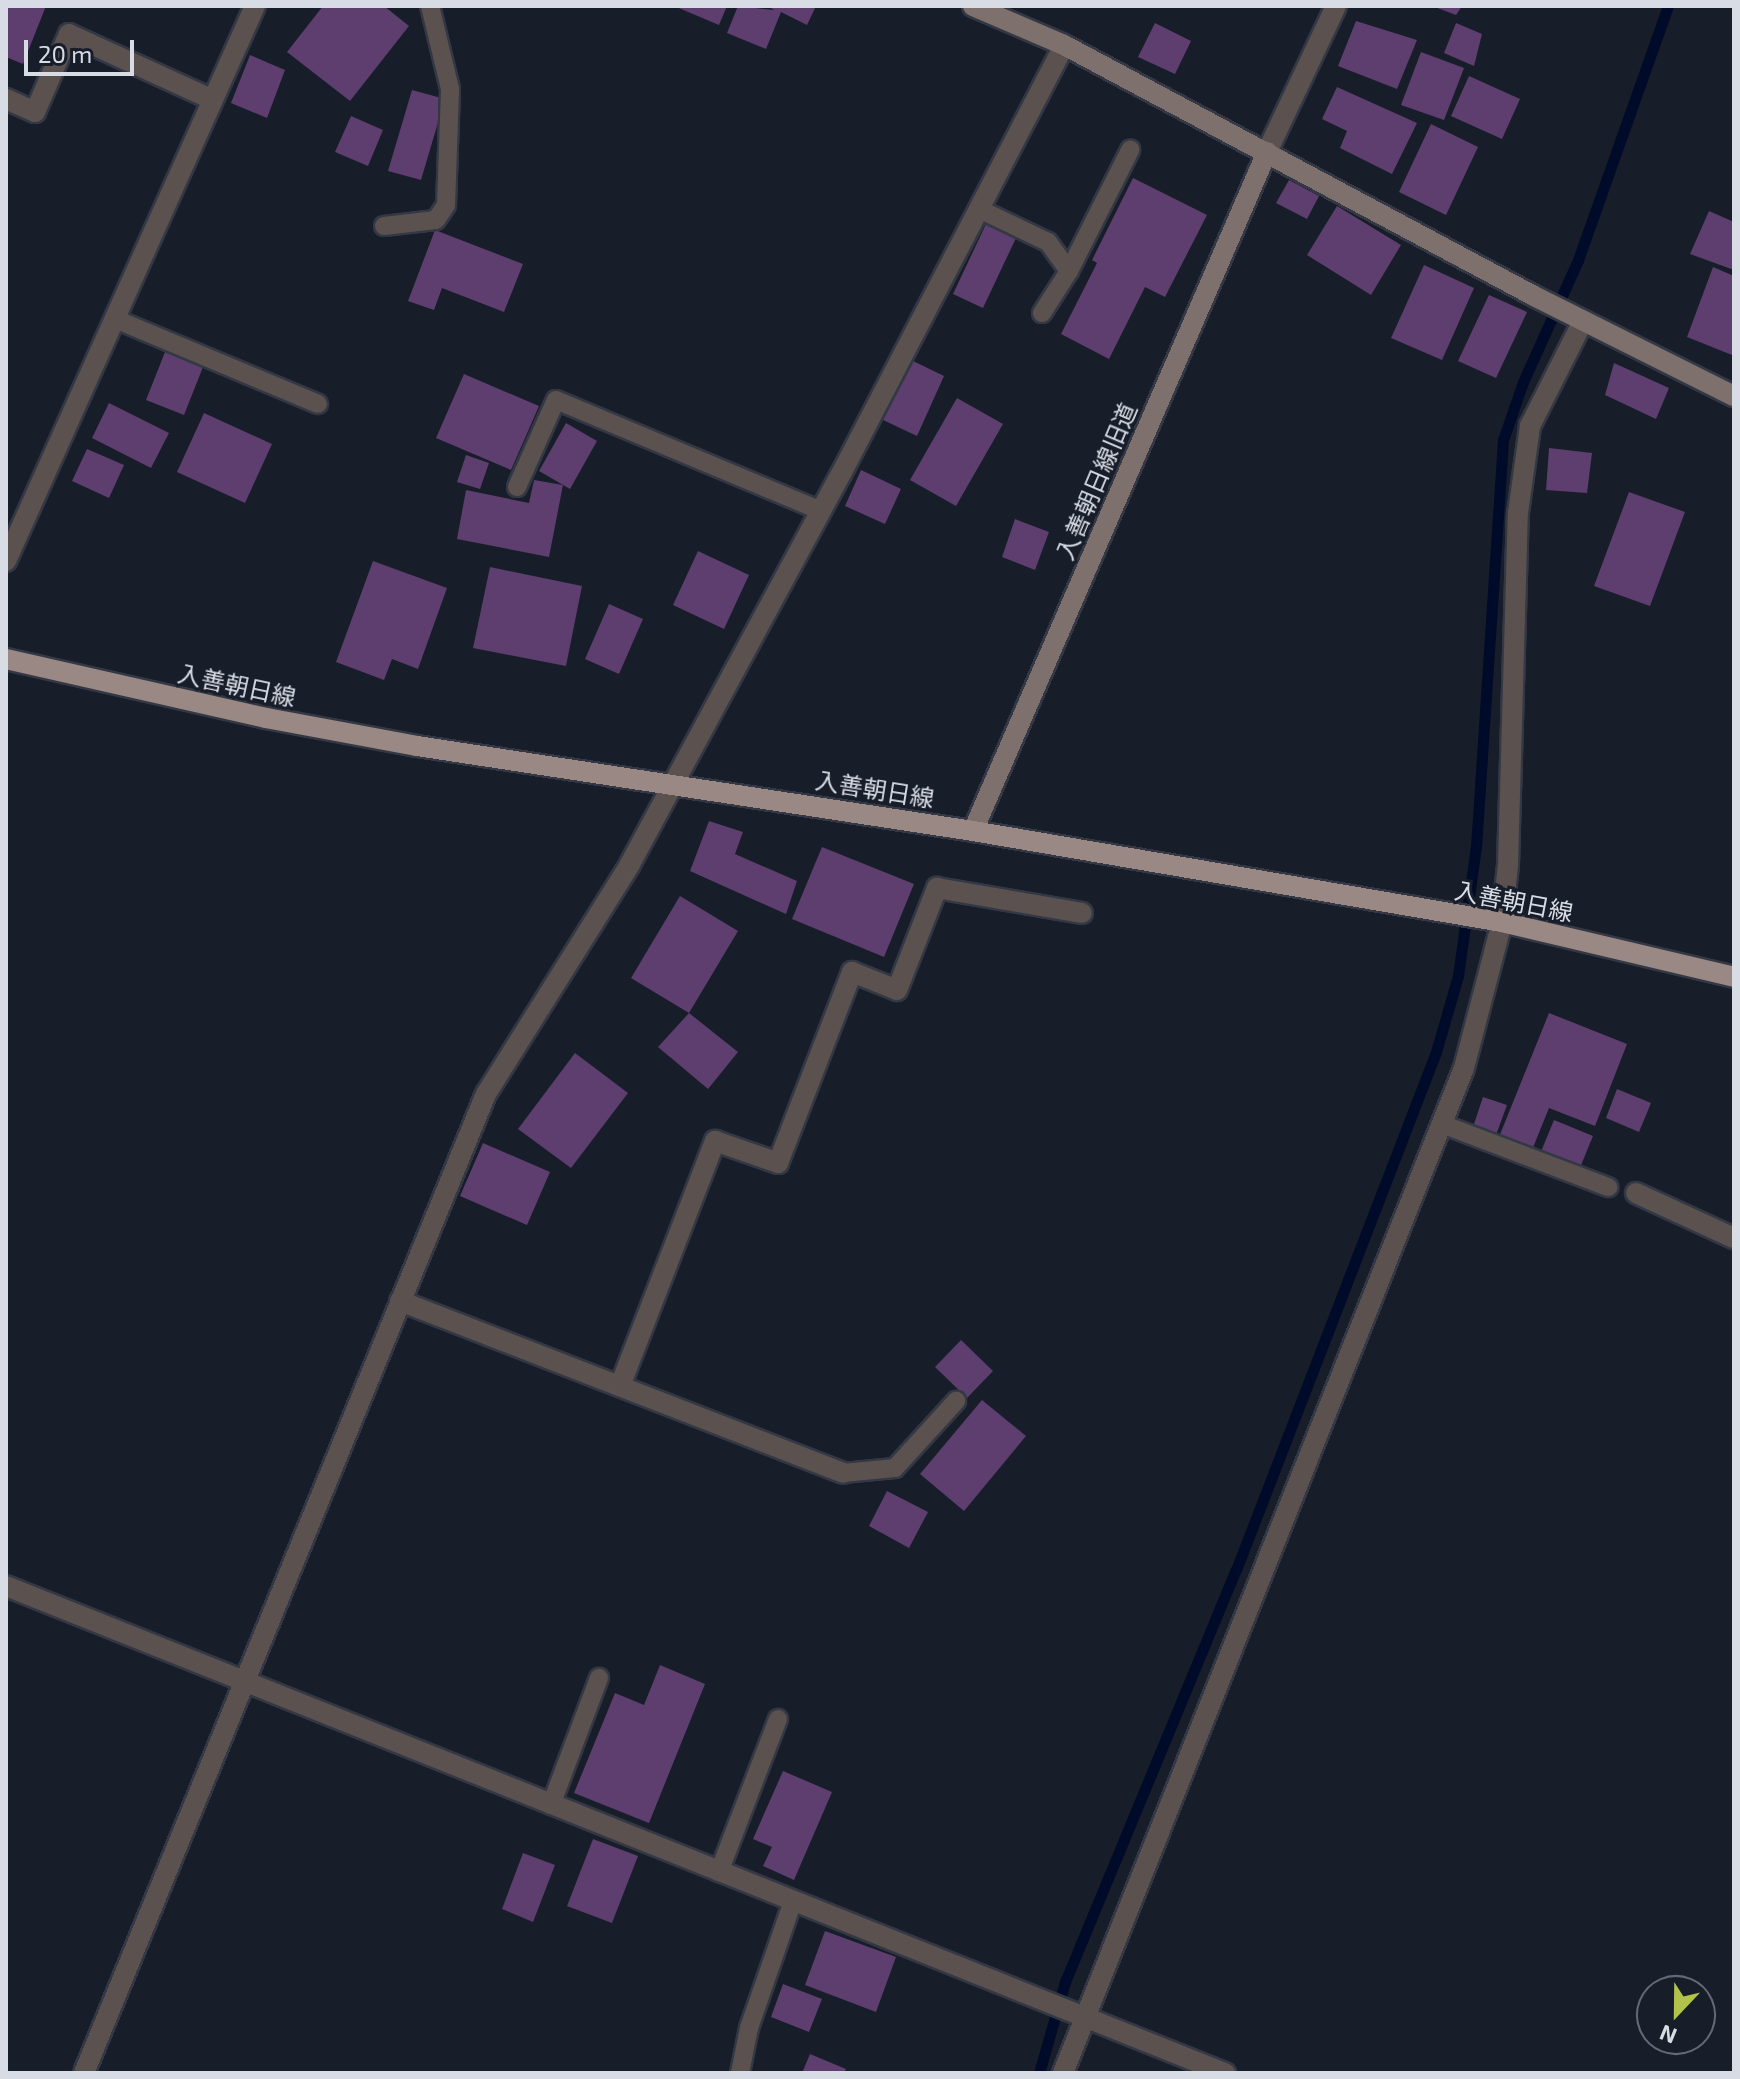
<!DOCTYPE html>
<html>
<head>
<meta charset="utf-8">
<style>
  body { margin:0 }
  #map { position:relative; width:1740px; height:2079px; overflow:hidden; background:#181d2a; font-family:"Exo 2","Noto Sans JP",sans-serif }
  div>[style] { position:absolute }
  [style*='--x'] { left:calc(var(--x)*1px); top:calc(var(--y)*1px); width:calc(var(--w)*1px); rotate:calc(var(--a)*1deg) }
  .stream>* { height:11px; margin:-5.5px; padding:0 5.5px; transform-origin:5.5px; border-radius:5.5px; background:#000a29 }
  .building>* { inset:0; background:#5d3e6e }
  .roads { filter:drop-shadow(2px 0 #333844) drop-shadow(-2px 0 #333844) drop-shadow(0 2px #333844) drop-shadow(0 -2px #333844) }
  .lane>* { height:18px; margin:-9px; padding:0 9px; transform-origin:9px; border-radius:9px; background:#5b5250 }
  .street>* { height:20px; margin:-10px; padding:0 10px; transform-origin:10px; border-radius:10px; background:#5b5250 }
  .secondary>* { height:20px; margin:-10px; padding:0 10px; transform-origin:10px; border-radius:10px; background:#7e716d }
  .primary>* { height:20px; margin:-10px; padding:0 10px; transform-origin:10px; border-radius:10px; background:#998883 }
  span { translate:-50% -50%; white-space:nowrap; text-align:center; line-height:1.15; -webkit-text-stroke:6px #181d2a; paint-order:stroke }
  .street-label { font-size:24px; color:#d8dce5 }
  .frame { position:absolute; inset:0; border:8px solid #d8dce5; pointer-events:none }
  .north { position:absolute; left:1636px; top:1975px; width:80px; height:80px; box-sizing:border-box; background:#181d2a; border:2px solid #656975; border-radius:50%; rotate:202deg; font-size:22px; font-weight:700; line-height:32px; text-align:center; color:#d8dce5 }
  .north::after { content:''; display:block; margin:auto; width:28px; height:36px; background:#b2c34b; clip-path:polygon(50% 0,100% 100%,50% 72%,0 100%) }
  .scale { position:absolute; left:24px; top:40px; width:110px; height:36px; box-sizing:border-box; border:4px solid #d8dce5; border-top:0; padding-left:10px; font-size:24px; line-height:28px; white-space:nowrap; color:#d8dce5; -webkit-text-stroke:6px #181d2a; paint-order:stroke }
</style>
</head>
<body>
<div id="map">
  <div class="stream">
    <div style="--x:1039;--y:2073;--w:95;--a:-74.1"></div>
    <div style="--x:1065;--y:1982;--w:446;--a:-67.5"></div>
    <div style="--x:1236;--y:1570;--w:555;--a:-68.89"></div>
    <div style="--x:1436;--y:1052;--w:79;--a:-73.9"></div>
    <div style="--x:1458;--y:976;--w:130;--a:-82.1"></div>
    <div style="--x:1476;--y:847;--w:408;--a:-86.2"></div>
    <div style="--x:1503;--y:440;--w:61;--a:-71"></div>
    <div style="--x:1523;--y:382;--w:134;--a:-65.7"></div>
    <div style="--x:1578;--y:260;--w:269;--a:-70.5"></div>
  </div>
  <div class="building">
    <div style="clip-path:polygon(6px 6px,46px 6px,23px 64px,6px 57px)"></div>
    <div style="clip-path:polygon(323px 6px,384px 6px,409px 26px,350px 101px,287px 52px)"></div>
    <div style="clip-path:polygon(674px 6px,727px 6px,719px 25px)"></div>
    <div style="clip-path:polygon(738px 6px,774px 10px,768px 6px,816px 6px,807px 25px,781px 12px,766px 49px,727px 33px)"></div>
    <div style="clip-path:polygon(1432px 6px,1462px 6px,1456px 15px)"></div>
    <div style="clip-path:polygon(1356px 21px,1417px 40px,1397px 89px,1338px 66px)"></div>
    <div style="clip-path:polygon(1155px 23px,1191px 41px,1175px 74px,1138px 57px)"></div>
    <div style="clip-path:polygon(1456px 23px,1482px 34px,1474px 66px,1444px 53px)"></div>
    <div style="clip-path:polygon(1421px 52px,1464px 68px,1444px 120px,1401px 105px)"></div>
    <div style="clip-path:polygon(250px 55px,285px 70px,267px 118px,231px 103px)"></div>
    <div style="clip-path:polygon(1469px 76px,1520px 99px,1502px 139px,1451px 116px)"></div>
    <div style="clip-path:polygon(1337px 87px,1417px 123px,1392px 174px,1340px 148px,1347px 131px,1322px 119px)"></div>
    <div style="clip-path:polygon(412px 90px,445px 99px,421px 180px,388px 171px)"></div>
    <div style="clip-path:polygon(351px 116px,383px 130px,368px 166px,335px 152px)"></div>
    <div style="clip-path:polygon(1431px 124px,1478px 147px,1446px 215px,1399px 192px)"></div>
    <div style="clip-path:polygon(1133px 178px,1207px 215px,1165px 297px,1145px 287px,1109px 359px,1061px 334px,1097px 263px,1092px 260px)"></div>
    <div style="clip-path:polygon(1289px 180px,1319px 196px,1307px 219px,1276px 203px)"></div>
    <div style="clip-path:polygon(1337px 206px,1401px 245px,1371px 295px,1307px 255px)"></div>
    <div style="clip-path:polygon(1709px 211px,1734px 222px,1734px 270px,1690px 254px)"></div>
    <div style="clip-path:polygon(986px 224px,1016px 238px,983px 308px,953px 294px)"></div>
    <div style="clip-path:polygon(435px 230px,523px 264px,504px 312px,442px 288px,434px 310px,408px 301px)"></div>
    <div style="clip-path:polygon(1424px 265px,1474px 288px,1442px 360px,1391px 338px)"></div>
    <div style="clip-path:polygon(1713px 267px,1734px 276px,1732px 355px,1687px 337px)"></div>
    <div style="clip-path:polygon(1489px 295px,1527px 312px,1496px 378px,1458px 361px)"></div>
    <div style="clip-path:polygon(165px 352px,203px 367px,184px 415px,146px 400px)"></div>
    <div style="clip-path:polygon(909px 359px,944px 376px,917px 436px,881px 419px)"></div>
    <div style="clip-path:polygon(1614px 363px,1669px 388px,1656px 419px,1605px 395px)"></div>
    <div style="clip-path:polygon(464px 374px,539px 406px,511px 470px,436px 438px)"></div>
    <div style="clip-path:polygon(957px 398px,1003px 424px,956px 506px,910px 480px)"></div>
    <div style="clip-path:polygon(109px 403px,169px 433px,151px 468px,92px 438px)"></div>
    <div style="clip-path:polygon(204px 413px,272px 444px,245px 503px,177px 472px)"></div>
    <div style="clip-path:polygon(566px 423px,597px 441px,570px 489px,539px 471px)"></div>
    <div style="clip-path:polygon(1549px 448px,1592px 453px,1587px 493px,1546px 490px)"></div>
    <div style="clip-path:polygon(87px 449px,124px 465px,109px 498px,72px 481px)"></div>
    <div style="clip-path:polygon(466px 455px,489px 463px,480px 489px,457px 482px)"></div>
    <div style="clip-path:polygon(861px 470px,901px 489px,885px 524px,845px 506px)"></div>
    <div style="clip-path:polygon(534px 480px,563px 485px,549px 557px,457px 539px,466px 490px,529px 503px)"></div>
    <div style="clip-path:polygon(1629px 492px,1685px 512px,1650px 606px,1594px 586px)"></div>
    <div style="clip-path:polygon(1015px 519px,1049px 532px,1035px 570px,1002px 557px)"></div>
    <div style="clip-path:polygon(698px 551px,749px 575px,724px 629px,673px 605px)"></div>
    <div style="clip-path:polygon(373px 561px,447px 588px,418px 669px,392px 659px,384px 680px,336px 662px)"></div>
    <div style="clip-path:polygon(490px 567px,582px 586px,566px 666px,473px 648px)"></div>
    <div style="clip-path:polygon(609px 604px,643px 619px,619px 674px,585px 659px)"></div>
    <div style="clip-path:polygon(709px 821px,743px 832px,735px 854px,797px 881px,786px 914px,690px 871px)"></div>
    <div style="clip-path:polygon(822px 847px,914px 884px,884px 957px,792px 919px)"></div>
    <div style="clip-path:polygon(680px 896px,738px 931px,689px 1013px,631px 978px)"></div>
    <div style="clip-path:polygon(689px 1013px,738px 1052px,708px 1089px,658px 1047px)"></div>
    <div style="clip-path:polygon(1549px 1013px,1627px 1044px,1595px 1126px,1549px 1108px,1532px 1150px,1499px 1137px)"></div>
    <div style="clip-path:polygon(575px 1053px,628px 1093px,571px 1168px,518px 1129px)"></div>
    <div style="clip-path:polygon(1617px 1089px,1651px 1103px,1639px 1132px,1606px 1118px)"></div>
    <div style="clip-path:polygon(1483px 1097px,1507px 1105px,1496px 1135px,1473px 1127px)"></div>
    <div style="clip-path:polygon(1554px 1120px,1593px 1136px,1579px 1170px,1540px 1154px)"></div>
    <div style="clip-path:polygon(483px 1143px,550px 1172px,527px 1225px,460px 1196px)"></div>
    <div style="clip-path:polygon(961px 1340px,993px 1371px,967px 1398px,935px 1367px)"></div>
    <div style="clip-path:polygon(982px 1400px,1026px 1436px,964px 1511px,920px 1474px)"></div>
    <div style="clip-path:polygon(887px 1491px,928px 1512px,909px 1548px,869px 1526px)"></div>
    <div style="clip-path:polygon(660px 1665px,705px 1684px,649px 1823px,574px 1793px,615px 1693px,644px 1705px)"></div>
    <div style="clip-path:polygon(783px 1771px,832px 1792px,794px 1880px,763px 1866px,772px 1847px,753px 1839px)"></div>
    <div style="clip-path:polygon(593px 1839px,638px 1856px,612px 1923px,567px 1906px)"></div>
    <div style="clip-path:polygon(523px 1853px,555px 1865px,533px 1922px,502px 1909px)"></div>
    <div style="clip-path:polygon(825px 1931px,896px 1957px,876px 2012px,805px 1985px)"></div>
    <div style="clip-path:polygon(783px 1984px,822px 1999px,809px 2032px,771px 2017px)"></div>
    <div style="clip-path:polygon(810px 2054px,846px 2069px,844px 2073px,802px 2073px)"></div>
  </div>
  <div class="roads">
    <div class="lane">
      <div style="--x:979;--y:209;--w:76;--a:25.6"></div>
      <div style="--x:1048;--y:242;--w:36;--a:54"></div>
      <div style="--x:1069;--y:271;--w:50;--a:122.7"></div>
      <div style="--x:384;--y:226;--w:52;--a:-6.6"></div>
      <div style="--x:436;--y:220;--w:18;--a:-56"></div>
      <div style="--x:446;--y:205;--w:116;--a:-88"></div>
      <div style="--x:450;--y:89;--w:85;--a:-103.5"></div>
      <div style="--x:1069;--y:271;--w:136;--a:-63.2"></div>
      <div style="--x:115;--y:319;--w:220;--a:22.7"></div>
      <div style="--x:517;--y:487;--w:95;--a:-65.9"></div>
      <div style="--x:556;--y:400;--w:287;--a:22.7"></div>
      <div style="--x:1442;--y:1124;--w:178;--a:20.8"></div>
      <div style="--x:843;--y:1473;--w:52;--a:-5.5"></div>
      <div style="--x:895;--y:1468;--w:91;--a:-47.7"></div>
      <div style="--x:551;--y:1805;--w:136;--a:-69.3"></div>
      <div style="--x:719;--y:1872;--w:164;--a:-68.9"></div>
      <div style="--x:740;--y:2073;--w:46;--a:-78.7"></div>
      <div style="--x:749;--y:2028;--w:134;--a:-70.9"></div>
    </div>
    <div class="street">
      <div style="--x:6;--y:99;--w:32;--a:24"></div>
      <div style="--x:35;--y:112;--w:85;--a:-66.4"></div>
      <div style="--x:69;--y:34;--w:158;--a:24.6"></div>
      <div style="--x:1267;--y:152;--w:161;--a:-64.7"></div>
      <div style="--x:6;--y:561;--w:608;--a:-65.84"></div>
      <div style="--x:1636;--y:1193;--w:108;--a:24.7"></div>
      <div style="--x:400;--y:1301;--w:475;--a:21.2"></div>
      <div style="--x:620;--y:1386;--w:263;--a:-68.8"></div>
      <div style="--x:715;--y:1141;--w:67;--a:19.2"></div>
      <div style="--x:778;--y:1163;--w:205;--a:-68.8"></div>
      <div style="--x:852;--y:972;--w:48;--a:21.8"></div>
      <div style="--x:897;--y:990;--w:110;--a:-68.6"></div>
      <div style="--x:937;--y:888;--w:147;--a:9.8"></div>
      <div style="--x:6;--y:1586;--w:1313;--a:21.78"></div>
      <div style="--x:84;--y:2073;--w:1058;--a:-67.68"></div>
      <div style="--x:486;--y:1094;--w:271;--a:-57.9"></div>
      <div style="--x:630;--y:864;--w:443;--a:-61.6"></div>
      <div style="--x:841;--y:474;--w:483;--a:-62.5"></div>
      <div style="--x:1063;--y:2073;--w:1082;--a:-68.25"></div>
      <div style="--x:1464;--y:1068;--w:151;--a:-75.4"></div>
      <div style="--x:1502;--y:922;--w:57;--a:-84"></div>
      <div style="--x:1508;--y:865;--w:352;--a:-88.4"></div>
      <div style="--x:1518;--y:513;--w:88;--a:-82.1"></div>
      <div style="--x:1530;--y:426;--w:118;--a:-63.2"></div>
    </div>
    <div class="secondary">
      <div style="--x:973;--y:6;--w:99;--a:23.2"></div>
      <div style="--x:1064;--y:45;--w:533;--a:28.1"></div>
      <div style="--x:1534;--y:296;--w:224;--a:26.6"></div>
      <div style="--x:973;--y:831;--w:740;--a:-66.59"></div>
    </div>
    <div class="primary">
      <div style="--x:6;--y:659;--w:267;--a:12.8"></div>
      <div style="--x:266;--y:718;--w:154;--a:10.5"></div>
      <div style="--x:417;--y:746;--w:562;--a:8.69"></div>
      <div style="--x:973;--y:831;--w:537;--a:9.76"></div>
      <div style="--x:1502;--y:922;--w:238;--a:13.3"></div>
    </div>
  </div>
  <div class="street-label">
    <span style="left:1096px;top:481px;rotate:-67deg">入善朝日線旧道</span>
    <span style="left:237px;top:685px;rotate:12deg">入善朝日線</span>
    <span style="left:875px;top:789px;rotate:9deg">入善朝日線</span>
    <span style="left:1514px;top:901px;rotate:11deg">入善朝日線</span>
  </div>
  <div class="frame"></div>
  <div class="north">N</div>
  <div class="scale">20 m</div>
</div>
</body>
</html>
